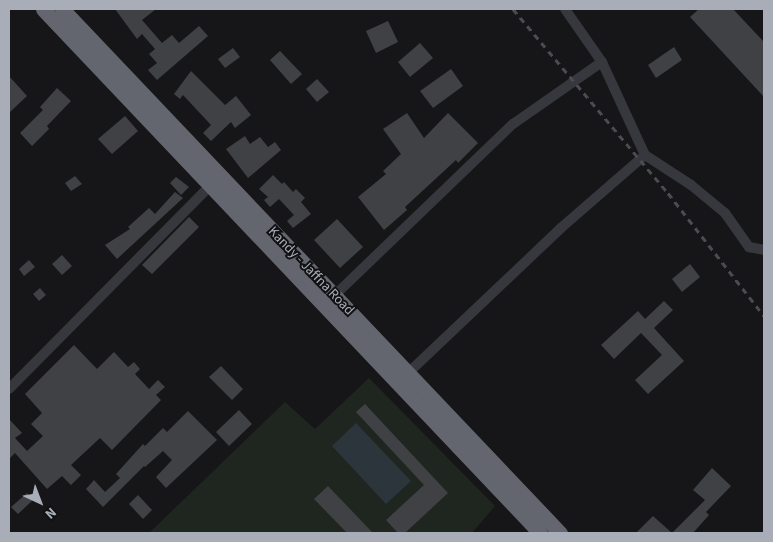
<!DOCTYPE html>
<html>
<head>
<meta charset="utf-8">
<style>
  body { margin:0 }
  #map { position:relative; width:773px; height:542px; overflow:hidden; background:#161618; font-family:"Source Sans 3",sans-serif }
  div>[style] { position:absolute }
  [style*='--x'] { left:calc(var(--x)*1px); top:calc(var(--y)*1px); width:calc(var(--w)*1px); rotate:calc(var(--a)*1deg) }
  .green>* { inset:0; background:#1e261f }
  .water>* { inset:0; background:#2c353c }
  .building>* { inset:0; background:#404145 }
  .minor>* { height:10px; margin:-5px; padding:0 5px; transform-origin:5px; border-radius:5px; background:#37383d }
  .highway>* { height:15px; margin:-7.5px; padding:0 7.5px; transform-origin:7.5px; border-radius:7.5px; background:#63666e }
  .rail>* { height:3px; margin-top:-1.5px; transform-origin:0; background:repeating-linear-gradient(90deg,#4a4c52 0 6px,transparent 0 11px) }
  span { translate:-50% -50%; white-space:nowrap; text-align:center; line-height:1.15; -webkit-text-stroke:4px #111113; paint-order:stroke }
  .street-label { font-size:14px; color:#a8adb8 }
  .frame { position:absolute; inset:0; border:10px solid #a8adb8; pointer-events:none }
  .north { position:absolute; left:15px; top:477px; width:50px; height:50px; -webkit-text-stroke:4px #111113; paint-order:stroke; rotate:137deg; font-size:14px; font-weight:700; line-height:20px; text-align:center; color:#a8adb8 }
  .north::after { content:''; display:block; margin:auto; width:18px; height:22px; background:#a8adb8; clip-path:polygon(50% 0,100% 100%,50% 72%,0 100%) }
</style>
</head>
<body>
<div id="map">
  <div class="green">
    <div style="clip-path:polygon(369px 378px,495px 506px,472px 533px,149px 533px,285px 402px,315px 429px)"></div>
  </div>
  <div class="water">
    <div style="clip-path:polygon(356px 423px,411px 481px,386px 504px,332px 446px)"></div>
  </div>
  <div class="building">
    <div style="clip-path:polygon(115px 9px,156px 9px,142px 20px,162px 43px,172px 35px,179px 43px,199px 26px,208px 36px,157px 80px,148px 70px,157px 63px,149px 54px,155px 49px,142px 34px,137px 39px)"></div>
    <div style="clip-path:polygon(699px 9px,733px 9px,764px 42px,764px 97px,690px 17px)"></div>
    <div style="clip-path:polygon(388px 21px,398px 42px,376px 53px,366px 31px)"></div>
    <div style="clip-path:polygon(420px 43px,433px 58px,410px 77px,398px 62px)"></div>
    <div style="clip-path:polygon(674px 47px,682px 60px,656px 78px,648px 65px)"></div>
    <div style="clip-path:polygon(233px 48px,240px 57px,225px 68px,218px 59px)"></div>
    <div style="clip-path:polygon(280px 51px,302px 74px,291px 84px,270px 60px)"></div>
    <div style="clip-path:polygon(451px 69px,463px 86px,433px 108px,420px 91px)"></div>
    <div style="clip-path:polygon(191px 71px,225px 105px,236px 96px,251px 115px,235px 128px,231px 122px,211px 141px,203px 133px,211px 125px,183px 95px,180px 99px,174px 94px)"></div>
    <div style="clip-path:polygon(9px 76px,27px 96px,9px 113px)"></div>
    <div style="clip-path:polygon(317px 79px,329px 92px,317px 102px,306px 89px)"></div>
    <div style="clip-path:polygon(57px 88px,71px 101px,47px 126px,49px 129px,32px 146px,20px 133px,43px 110px,40px 107px)"></div>
    <div style="clip-path:polygon(407px 113px,424px 138px,448px 113px,478px 143px,458px 163px,456px 160px,405px 207px,407px 210px,384px 230px,358px 197px,386px 174px,383px 171px,401px 154px,383px 129px)"></div>
    <div style="clip-path:polygon(125px 116px,138px 131px,112px 154px,98px 139px)"></div>
    <div style="clip-path:polygon(245px 136px,250px 144px,260px 137px,268px 147px,275px 142px,281px 150px,248px 178px,226px 149px)"></div>
    <div style="clip-path:polygon(273px 175px,282px 184px,284px 182px,293px 192px,296px 189px,305px 198px,301px 202px,311px 214px,293px 228px,287px 221px,294px 215px,279px 199px,270px 207px,264px 200px,268px 197px,259px 189px)"></div>
    <div style="clip-path:polygon(75px 176px,82px 184px,71px 191px,65px 183px)"></div>
    <div style="clip-path:polygon(176px 177px,189px 187px,181px 195px,170px 183px)"></div>
    <div style="clip-path:polygon(175px 192px,183px 198px,117px 259px,105px 245px,130px 229px,128px 227px,149px 208px,155px 214px)"></div>
    <div style="clip-path:polygon(189px 217px,199px 227px,152px 274px,142px 265px)"></div>
    <div style="clip-path:polygon(337px 219px,363px 247px,340px 268px,314px 240px)"></div>
    <div style="clip-path:polygon(62px 255px,72px 266px,62px 275px,52px 264px)"></div>
    <div style="clip-path:polygon(29px 260px,35px 267px,24px 276px,19px 269px)"></div>
    <div style="clip-path:polygon(690px 264px,700px 277px,682px 292px,672px 279px)"></div>
    <div style="clip-path:polygon(40px 288px,46px 295px,39px 301px,33px 294px)"></div>
    <div style="clip-path:polygon(664px 301px,673px 310px,654px 328px,684px 361px,648px 394px,635px 380px,662px 355px,641px 333px,614px 359px,601px 345px,638px 311px,645px 319px)"></div>
    <div style="clip-path:polygon(74px 345px,97px 369px,114px 352px,128px 367px,134px 362px,140px 369px,135px 374px,149px 389px,158px 380px,165px 387px,156px 395px,161px 400px,112px 450px,100px 438px,71px 465px,81px 475px,71px 485px,62px 476px,47px 489px,15px 453px,9px 459px,9px 419px,22px 433px,15px 438px,27px 451px,43px 436px,31px 424px,42px 413px,25px 394px)"></div>
    <div style="clip-path:polygon(221px 366px,243px 389px,232px 400px,209px 377px)"></div>
    <div style="clip-path:polygon(365px 404px,448px 493px,405px 533px,398px 533px,386px 520px,424px 485px,356px 412px)"></div>
    <div style="clip-path:polygon(239px 410px,252px 424px,229px 446px,216px 432px)"></div>
    <div style="clip-path:polygon(188px 411px,217px 440px,166px 488px,156px 477px,172px 460px,163px 451px,145px 467px,144px 466px,103px 507px,86px 489px,94px 480px,105px 492px,120px 478px,116px 474px,143px 444px,145px 446px,163px 428px,167px 432px)"></div>
    <div style="clip-path:polygon(712px 468px,731px 486px,706px 512px,709px 515px,693px 533px,636px 533px,653px 516px,672px 533px,705px 500px,693px 490px)"></div>
    <div style="clip-path:polygon(328px 486px,373px 533px,347px 533px,314px 499px)"></div>
    <div style="clip-path:polygon(27px 493px,33px 500px,18px 514px,11px 507px)"></div>
    <div style="clip-path:polygon(138px 495px,152px 510px,143px 519px,129px 504px)"></div>
  </div>
  <div class="minor">
    <div style="--x:565;--y:9;--w:65;--a:55.1"></div>
    <div style="--x:645;--y:155;--w:55;--a:33.1"></div>
    <div style="--x:691;--y:185;--w:44;--a:39.5"></div>
    <div style="--x:725;--y:213;--w:42;--a:54.8"></div>
    <div style="--x:749;--y:247;--w:15;--a:11"></div>
    <div style="--x:335;--y:295;--w:247;--a:-43.9"></div>
    <div style="--x:513;--y:124;--w:108;--a:-34.9"></div>
    <div style="--x:602;--y:62;--w:102;--a:65.2"></div>
    <div style="--x:645;--y:155;--w:111;--a:139"></div>
    <div style="--x:561;--y:228;--w:215;--a:136.5"></div>
    <div style="--x:9;--y:389;--w:293;--a:-45.3"></div>
  </div>
  <div class="highway">
    <div style="--x:43;--y:9;--w:722;--a:46.51"></div>
    <div style="--x:62;--y:9;--w:723;--a:46.46"></div>
  </div>
  <div class="rail">
    <div style="--x:513;--y:9;--w:241;--a:49.9"></div>
    <div style="--x:668;--y:193;--w:156;--a:52"></div>
  </div>
  <div class="street-label">
    <span style="left:311px;top:271px;rotate:46deg">Kandy - Jaffna Road</span>
  </div>
  <div class="frame"></div>
  <div class="north">N</div>
</div>
</body>
</html>
